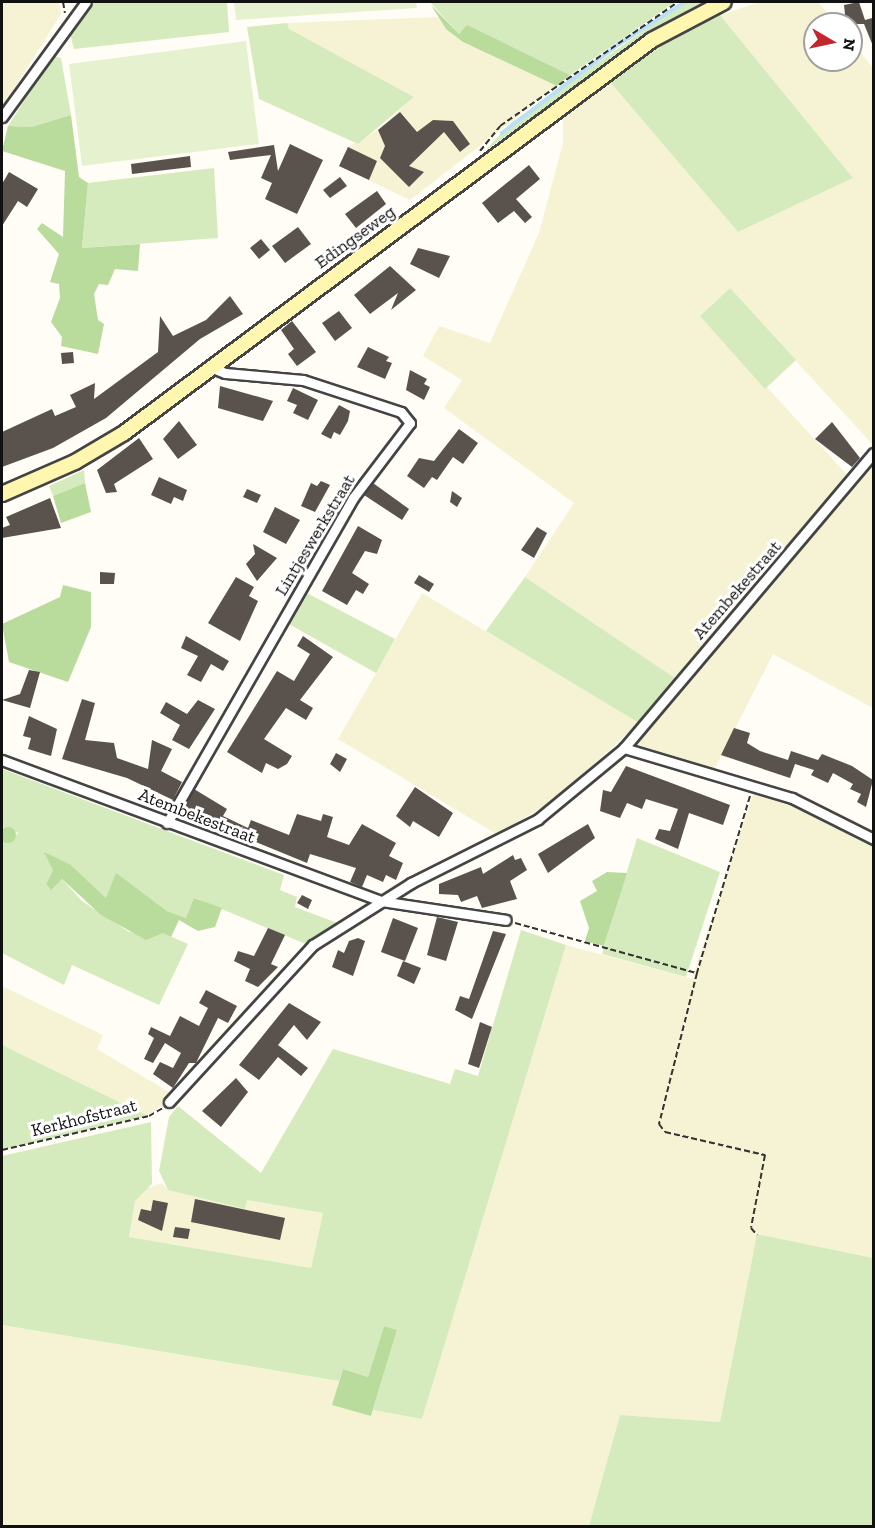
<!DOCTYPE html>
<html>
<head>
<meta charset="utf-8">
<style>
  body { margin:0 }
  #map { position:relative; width:875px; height:1528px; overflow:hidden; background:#fffdf5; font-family:"Zilla Slab",serif }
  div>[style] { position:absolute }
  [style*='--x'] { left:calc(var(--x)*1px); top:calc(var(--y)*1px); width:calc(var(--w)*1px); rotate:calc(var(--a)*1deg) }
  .farmland>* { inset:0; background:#f6f3d4 }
  .green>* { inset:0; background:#d5ebbd }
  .forest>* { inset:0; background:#b9dc9c }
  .round { border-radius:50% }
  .pitch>* { inset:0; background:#e6f2cf }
  .stream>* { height:4px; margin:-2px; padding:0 2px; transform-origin:2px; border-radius:2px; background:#b9e0f7 }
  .building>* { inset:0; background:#5a524d }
  .path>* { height:2px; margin-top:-1px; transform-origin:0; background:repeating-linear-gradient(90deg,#333 0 6px,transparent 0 9px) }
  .roads { filter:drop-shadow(2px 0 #444) drop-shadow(-2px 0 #444) drop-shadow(0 2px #444) drop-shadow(0 -2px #444) }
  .street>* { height:9px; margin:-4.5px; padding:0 4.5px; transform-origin:4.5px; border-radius:4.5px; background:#fff }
  .secondary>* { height:14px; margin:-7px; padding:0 7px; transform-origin:7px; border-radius:7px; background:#fff6b0 }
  span { translate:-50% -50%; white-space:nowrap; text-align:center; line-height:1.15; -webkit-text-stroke:6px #fff; paint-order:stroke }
  .street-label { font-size:18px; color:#111 }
  .frame { position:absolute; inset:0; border:3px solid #111; pointer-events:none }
  .north { position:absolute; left:803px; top:12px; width:60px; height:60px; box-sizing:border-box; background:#fff; border:2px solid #a0a0a0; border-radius:50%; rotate:99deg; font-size:16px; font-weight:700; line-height:24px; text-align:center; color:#111 }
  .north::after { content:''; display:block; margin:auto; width:21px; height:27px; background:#c4262e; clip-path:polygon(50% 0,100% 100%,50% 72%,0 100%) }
</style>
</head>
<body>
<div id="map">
  <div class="farmland">
    <div style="clip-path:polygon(2px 2px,59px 2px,61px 14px,2px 108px)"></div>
    <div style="clip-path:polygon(760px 2px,818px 2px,837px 24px,815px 24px,815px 60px,851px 60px,851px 41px,873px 68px,873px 445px,730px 289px,701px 315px,850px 478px,678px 680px,525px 577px,574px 503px,444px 408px,462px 380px,423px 356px,439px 326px,490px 343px,539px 233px,563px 143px,563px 117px,610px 82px,738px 232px,853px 178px,720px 15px)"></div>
    <div style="clip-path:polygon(438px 17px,463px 42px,557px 86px,410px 200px,339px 166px,348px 147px,378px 130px,414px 97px,288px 29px,287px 23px)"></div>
    <div style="clip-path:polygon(873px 461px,873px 708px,773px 654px,714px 770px,637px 745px,636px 737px,766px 593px)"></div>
    <div style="clip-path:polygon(422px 593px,639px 723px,556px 798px,498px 835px,338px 739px)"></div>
    <div style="clip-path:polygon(754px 791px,833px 822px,873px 846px,873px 1258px,757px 1234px,720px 1422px,620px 1415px,589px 1526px,2px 1526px,2px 1325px,339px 1381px,333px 1405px,371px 1415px,373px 1410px,422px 1419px,566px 945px,692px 979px)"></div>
    <div style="clip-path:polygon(2px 986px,103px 1035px,97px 1049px,174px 1095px,148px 1116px,2px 1045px)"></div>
    <div style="clip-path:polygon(162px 1183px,168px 1190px,245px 1209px,247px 1200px,323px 1213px,311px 1268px,129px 1237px,135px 1201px,143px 1190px)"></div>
  </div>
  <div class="green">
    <div style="clip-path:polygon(95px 2px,227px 2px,229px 32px,74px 49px,70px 34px)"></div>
    <div style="clip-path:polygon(430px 2px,675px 2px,570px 75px,468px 26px,459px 34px)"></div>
    <div style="clip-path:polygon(685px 2px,707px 2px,657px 27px,484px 152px,511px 123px)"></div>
    <div style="clip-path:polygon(720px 15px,853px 178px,738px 232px,610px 82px,677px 35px)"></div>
    <div style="clip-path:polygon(287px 23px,289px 29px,414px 97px,358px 144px,259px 99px,247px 27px)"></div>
    <div style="clip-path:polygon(53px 56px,61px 58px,71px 115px,31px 127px,8px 126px)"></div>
    <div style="clip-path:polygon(214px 168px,218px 238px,82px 248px,88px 183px)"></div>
    <div style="clip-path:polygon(730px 288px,796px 360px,765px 389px,700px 316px)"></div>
    <div style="clip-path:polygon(84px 470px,85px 483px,53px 496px,49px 486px)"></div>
    <div style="clip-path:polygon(525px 577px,678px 680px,639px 723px,486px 631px)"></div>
    <div style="clip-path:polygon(305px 592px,395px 639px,376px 673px,287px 623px)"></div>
    <div style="clip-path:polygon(2px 769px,284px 875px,280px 890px,297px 897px,295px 907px,340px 924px,308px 945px,195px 898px,186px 918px,167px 911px,116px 874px,107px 899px,71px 865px,53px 870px,46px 884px,50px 889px,62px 879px,82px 901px,129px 932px,163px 933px,188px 944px,159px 1005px,72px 965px,64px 985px,2px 953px,2px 842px,19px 833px,2px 827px)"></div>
    <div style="clip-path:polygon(637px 838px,720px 872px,686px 977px,602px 954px)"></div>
    <div style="clip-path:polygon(521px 930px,566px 945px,422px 1419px,373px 1410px,397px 1330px,384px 1326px,368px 1377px,343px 1369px,339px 1381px,2px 1325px,2px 1156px,151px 1122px,152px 1184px,135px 1201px,129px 1237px,311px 1268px,323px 1213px,247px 1200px,245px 1209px,168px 1190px,159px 1171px,169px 1117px,178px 1106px,261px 1173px,333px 1049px,450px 1084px,455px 1069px,478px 1076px)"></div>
    <div style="clip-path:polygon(2px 1045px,148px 1116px,2px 1150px)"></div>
    <div style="clip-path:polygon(757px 1234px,873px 1258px,873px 1526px,589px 1526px,620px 1415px,720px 1422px)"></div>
  </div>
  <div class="forest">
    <div style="clip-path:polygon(431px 5px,459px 34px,467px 25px,570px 75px,557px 86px,463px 42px,446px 29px)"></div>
    <div style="clip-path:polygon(71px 115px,79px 177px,88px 183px,82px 248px,140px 244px,138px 271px,115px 269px,108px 285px,99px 284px,94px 294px,98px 320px,104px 324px,98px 354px,61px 346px,62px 337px,51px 322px,60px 298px,59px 284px,50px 282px,59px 254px,37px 229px,42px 223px,63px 237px,65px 171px,2px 151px,8px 126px,31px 127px)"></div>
    <div style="clip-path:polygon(85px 483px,91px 512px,61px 523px,53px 496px)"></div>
    <div style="clip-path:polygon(63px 585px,91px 592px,91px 627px,68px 682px,9px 662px,2px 624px,60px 597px)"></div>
    <div class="round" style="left:0;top:827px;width:16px;height:16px"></div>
    <div style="clip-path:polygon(44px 852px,71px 865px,106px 898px,116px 873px,167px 911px,186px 918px,194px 898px,222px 908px,215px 927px,198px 931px,179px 920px,171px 937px,163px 933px,146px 940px,101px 915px,62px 879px,51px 890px,46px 884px,53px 870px)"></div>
    <div style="clip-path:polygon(607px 872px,627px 873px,604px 946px,585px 941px,589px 928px,580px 901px,597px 891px,592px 881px)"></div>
    <div style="clip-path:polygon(384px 1326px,397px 1330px,371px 1416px,332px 1405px,343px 1369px,368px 1377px)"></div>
  </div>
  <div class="pitch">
    <div style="clip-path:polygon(234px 2px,416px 2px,417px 8px,236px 20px)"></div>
    <div style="clip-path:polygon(246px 41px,259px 144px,82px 166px,69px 64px)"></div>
  </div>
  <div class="stream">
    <div style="--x:502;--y:133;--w:147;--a:-37.3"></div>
    <div style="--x:619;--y:44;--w:78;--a:-32.5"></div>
  </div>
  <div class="building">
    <div style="clip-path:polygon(859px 2px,865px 20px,872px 18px,873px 46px,864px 24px,846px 24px,844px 5px)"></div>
    <div style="clip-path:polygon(400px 112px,417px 132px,433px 120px,453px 121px,470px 144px,460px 152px,444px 132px,409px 166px,424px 172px,409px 187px,380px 158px,385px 146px,378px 130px)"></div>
    <div style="clip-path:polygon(290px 144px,323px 160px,297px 214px,265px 199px,272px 183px,261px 178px,271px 155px,230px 160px,228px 152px,274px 145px,278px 171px)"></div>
    <div style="clip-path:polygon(348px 147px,377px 161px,369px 180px,339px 166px)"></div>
    <div style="clip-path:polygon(190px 156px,191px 167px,132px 174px,131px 164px)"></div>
    <div style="clip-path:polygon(529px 165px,540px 179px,516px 199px,532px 217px,525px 223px,514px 211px,498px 223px,482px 203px)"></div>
    <div style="clip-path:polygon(9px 172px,38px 189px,27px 207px,18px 201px,2px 226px,2px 184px)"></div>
    <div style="clip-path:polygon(340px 177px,347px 186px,330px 198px,323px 190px)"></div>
    <div style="clip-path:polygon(377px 191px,386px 204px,356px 228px,345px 214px)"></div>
    <div style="clip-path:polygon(298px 227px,311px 244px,285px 263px,272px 246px)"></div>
    <div style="clip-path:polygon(261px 239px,270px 250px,259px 259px,250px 248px)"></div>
    <div style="clip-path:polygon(418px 248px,450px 256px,439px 278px,410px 264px)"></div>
    <div style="clip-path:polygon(390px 266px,416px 290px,391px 310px,398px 293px,370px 314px,354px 295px)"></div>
    <div style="clip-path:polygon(230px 296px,243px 314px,200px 339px,106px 418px,53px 448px,2px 467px,2px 432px,52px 409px,55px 416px,76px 407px,70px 395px,95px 383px,94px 399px,158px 352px,160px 316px,173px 336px,206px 320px)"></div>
    <div style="clip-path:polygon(339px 311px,352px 328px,335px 341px,322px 323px)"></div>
    <div style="clip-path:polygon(292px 321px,316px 352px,297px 366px,288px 354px,294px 349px,281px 330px)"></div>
    <div style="clip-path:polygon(368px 347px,389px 357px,386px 361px,392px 363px,385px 379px,357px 367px)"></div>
    <div style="clip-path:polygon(73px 352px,74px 363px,62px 364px,61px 353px)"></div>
    <div style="clip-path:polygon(410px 370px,427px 379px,424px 384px,430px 387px,424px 400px,406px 390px)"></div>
    <div style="clip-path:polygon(220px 386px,273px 401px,263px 421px,218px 408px)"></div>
    <div style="clip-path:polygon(293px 388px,318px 400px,308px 420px,293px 413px,297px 405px,287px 401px)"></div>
    <div style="clip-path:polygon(339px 405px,350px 411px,348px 421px,340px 435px,334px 432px,331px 439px,321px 434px)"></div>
    <div style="clip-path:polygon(179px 421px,197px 445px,178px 459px,163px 439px)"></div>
    <div style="clip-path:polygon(832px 422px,860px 458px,852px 467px,815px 439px)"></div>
    <div style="clip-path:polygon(459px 429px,478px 443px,463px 464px,453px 457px,437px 480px,432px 477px,424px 488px,407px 476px,419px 458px,434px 461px)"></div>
    <div style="clip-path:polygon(139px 438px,153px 459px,114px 484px,117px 492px,106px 493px,97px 470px)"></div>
    <div style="clip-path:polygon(159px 477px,187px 490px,183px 501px,174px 497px,171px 504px,151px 495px)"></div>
    <div style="clip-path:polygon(321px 481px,330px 485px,315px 512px,301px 506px,311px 483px,317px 486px)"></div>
    <div style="clip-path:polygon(373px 483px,409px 509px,402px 520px,364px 495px)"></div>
    <div style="clip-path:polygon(247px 489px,261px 495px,257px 503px,243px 497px)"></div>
    <div style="clip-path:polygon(452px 491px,462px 498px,457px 507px,450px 502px)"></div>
    <div style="clip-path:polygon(50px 498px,61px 528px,2px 538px,2px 528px,10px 525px,6px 517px)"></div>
    <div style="clip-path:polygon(275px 507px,300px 520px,286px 544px,263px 532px)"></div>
    <div style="clip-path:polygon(358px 526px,382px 540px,377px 554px,365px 551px,352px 573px,369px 584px,363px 594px,356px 590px,347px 605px,322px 591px)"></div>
    <div style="clip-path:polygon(537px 527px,547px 533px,534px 558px,521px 550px)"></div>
    <div style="clip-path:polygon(253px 544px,277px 558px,257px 581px,246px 564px,255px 554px)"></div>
    <div style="clip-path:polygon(100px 572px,115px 573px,114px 584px,100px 584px)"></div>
    <div style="clip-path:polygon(419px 575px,434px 584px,429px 592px,414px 583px)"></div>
    <div style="clip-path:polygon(236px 577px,254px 587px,249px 596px,258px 601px,240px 641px,208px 623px)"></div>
    <div style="clip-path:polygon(186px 636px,229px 661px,223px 671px,211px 664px,201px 682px,187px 675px,198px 656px,181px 648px)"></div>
    <div style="clip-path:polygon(303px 636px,333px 657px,300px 700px,313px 708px,306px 720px,286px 708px,264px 739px,292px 756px,287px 764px,278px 769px,266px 763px,262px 773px,227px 752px,277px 671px,294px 681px,310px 654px,297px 646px)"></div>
    <div style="clip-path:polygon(29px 670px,40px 672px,30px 708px,2px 700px,20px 694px)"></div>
    <div style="clip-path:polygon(82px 699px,95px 703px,85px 740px,114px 743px,117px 758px,148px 769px,152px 740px,172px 749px,161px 771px,182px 782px,173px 800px,127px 778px,62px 759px)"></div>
    <div style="clip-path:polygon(198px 700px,215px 709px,189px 749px,172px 740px,180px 725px,160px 713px,166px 702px,187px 714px)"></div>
    <div style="clip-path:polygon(29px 716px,57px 729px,51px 756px,28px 749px,31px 738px,23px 736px)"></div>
    <div style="clip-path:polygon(734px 728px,750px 733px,747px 743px,760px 751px,788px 760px,791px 751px,818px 760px,822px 754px,852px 766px,873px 780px,866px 807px,857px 802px,861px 794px,850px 789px,853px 784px,833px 773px,828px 783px,811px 775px,814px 770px,795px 764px,790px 778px,721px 755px)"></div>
    <div style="clip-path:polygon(336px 753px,347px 759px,340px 772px,330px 764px)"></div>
    <div style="clip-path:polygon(626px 766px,730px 805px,723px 825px,689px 813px,678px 849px,655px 839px,659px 829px,670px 831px,678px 809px,646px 799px,642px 809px,627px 803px,620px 818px,600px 811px,603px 790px,611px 792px)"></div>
    <div style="clip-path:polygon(415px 787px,453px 813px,439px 837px,413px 821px,410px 827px,396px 816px)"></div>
    <div style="clip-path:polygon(194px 789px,227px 809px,223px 816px,248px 828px,251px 820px,289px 835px,297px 814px,321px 821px,323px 814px,333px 817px,327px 837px,349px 845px,362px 824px,396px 843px,389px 856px,403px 863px,396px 880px,386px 875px,383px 882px,367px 875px,362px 887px,350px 882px,356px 868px,310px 854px,307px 863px,205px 821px,184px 806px)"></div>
    <div style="clip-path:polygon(588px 824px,595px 838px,548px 873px,538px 854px)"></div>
    <div style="clip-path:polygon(513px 855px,515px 860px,521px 858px,527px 870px,510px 881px,517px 899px,482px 908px,477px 896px,461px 902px,458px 895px,439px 894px,439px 884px,481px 867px,483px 874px)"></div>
    <div style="clip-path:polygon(302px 895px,312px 900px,308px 909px,297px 903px)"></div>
    <div style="clip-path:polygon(437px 917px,458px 922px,446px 961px,427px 955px)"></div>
    <div style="clip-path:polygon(393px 918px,418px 928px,405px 961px,381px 952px)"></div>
    <div style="clip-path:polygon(268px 928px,285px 935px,271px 964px,278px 967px,258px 987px,245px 981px,250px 969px,234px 961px,238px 951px,254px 956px)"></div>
    <div style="clip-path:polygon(493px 931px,506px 934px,472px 1019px,455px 1010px,460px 996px,469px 999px)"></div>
    <div style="clip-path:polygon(358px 938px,365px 941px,353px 976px,332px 967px,338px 950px,344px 953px,349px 941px)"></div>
    <div style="clip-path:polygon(403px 961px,421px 968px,414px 984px,397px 976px)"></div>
    <div style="clip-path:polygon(206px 990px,237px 1006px,228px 1023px,218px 1018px,196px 1063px,189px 1063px,173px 1088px,153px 1074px,160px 1062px,173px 1068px,181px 1053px,165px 1043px,153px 1063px,144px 1059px,154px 1038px,148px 1034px,151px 1027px,170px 1036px,180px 1016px,199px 1026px,208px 1008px,199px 1003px)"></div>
    <div style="clip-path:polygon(289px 1003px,321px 1022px,307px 1040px,294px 1025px,278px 1045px,308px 1068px,301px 1076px,278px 1057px,259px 1080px,239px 1065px)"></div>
    <div style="clip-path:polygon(480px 1022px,492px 1027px,479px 1068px,468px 1064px)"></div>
    <div style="clip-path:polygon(236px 1078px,248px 1092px,221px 1127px,202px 1111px)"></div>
    <div style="clip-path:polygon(195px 1199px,285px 1218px,280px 1240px,191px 1222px)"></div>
    <div style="clip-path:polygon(153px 1200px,168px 1203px,162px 1231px,138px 1220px,141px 1209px,151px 1211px)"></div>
    <div style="clip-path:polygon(175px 1227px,190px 1229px,188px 1239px,173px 1237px)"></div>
  </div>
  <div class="path">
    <div style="--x:63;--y:2;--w:11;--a:80"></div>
    <div style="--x:480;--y:151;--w:32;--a:-51"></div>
    <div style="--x:500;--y:126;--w:217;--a:-34.9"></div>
    <div style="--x:750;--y:796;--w:185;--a:106.7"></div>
    <div style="--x:697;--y:973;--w:156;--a:104.1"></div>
    <div style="--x:659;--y:1124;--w:10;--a:53"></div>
    <div style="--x:665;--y:1132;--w:103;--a:13"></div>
    <div style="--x:765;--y:1155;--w:74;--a:100.9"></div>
    <div style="--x:751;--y:1228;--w:9;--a:49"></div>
    <div style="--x:515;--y:923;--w:189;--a:15.4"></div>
    <div style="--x:2;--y:1150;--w:151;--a:-13"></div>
    <div style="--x:149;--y:1116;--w:16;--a:-30"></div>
  </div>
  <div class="roads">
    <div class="street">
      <div style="--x:2;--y:117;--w:142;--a:-53.9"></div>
      <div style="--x:624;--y:748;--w:175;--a:16.6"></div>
      <div style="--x:792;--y:798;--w:92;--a:26.6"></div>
      <div style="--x:2;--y:760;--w:404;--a:20.4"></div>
      <div style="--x:381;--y:901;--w:126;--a:8.6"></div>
      <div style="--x:167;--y:823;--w:374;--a:-60.2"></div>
      <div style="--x:353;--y:498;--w:94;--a:-52.8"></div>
      <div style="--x:410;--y:423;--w:14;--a:-129"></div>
      <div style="--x:401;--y:412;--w:103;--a:-161.9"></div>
      <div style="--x:303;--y:380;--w:78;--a:-174.9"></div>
      <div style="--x:225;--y:373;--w:16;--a:-158"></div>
      <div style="--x:169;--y:1102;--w:213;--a:-47.5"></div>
      <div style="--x:313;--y:945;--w:116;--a:-32.3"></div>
      <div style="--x:411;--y:883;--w:142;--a:-26.7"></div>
      <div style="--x:538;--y:819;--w:112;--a:-39.5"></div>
      <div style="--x:624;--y:748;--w:386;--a:-49.8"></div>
    </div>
    <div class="secondary">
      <div style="--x:2;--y:494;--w:80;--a:-23.7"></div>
      <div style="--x:75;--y:462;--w:57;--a:-30.6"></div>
      <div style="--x:124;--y:433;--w:658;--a:-36.66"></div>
      <div style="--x:652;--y:40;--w:81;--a:-27.8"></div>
    </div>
  </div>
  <div class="street-label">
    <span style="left:355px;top:237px;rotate:-36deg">Edingseweg</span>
    <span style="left:315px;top:535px;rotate:-59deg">Lintjeswerkstraat</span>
    <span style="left:737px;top:590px;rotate:-49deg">Atembekestraat</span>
    <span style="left:197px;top:816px;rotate:21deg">Atembekestraat</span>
    <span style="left:84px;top:1118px;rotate:-14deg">Kerkhofstraat</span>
  </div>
  <div class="frame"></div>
  <div class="north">N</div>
</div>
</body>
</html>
